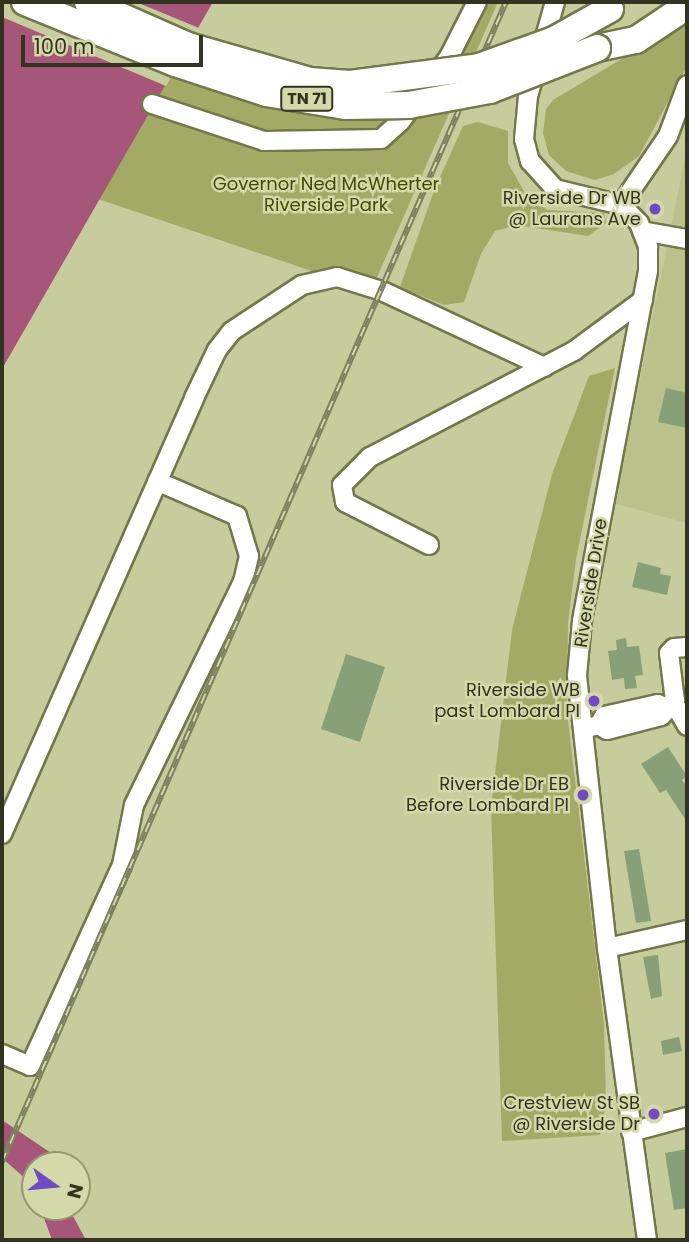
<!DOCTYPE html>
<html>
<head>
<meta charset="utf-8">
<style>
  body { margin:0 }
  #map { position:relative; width:689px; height:1242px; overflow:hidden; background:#c7cc9c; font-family:Poppins,sans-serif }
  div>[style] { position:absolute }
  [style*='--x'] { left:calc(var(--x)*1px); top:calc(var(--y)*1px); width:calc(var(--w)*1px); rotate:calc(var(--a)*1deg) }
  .built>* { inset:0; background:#bbc18b }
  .green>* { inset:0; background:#a3aa65 }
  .water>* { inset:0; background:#a55679 }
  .pier>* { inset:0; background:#c7cc9c }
  .building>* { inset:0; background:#88a077 }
  .roads { filter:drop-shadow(2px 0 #73774a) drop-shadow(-2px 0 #73774a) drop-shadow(0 2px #73774a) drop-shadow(0 -2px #73774a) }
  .minor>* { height:18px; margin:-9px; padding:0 9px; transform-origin:9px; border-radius:9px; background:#fff }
  .highway>* { height:26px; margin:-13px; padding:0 13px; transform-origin:13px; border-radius:13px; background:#fff }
  .rail>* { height:6px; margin-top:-3px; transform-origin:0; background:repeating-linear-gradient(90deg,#d3d9a8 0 10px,#7d815f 0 20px); box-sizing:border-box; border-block:2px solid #7d815f }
  .bridges { filter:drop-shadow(2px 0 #73774a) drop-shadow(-2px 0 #73774a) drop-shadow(0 2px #73774a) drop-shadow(0 -2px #73774a) }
  .highway-bridge>* { height:26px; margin:-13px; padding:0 13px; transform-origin:13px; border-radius:13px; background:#fff }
  .dots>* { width:19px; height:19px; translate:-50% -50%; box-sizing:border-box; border:4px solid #d3d9a8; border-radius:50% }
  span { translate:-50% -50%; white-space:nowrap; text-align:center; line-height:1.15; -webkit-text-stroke:5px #d3d9a8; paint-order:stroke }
  .shield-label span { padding:2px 5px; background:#d3d9a8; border:2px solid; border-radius:5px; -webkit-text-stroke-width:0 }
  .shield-label { font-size:16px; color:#323421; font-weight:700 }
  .park-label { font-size:18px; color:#454902 }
  .poi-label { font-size:18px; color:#323421 }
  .right { translate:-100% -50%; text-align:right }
  .street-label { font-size:18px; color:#323421 }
  .frame { position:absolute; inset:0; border:4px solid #323421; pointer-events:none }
  .north { position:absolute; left:21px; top:1151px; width:70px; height:70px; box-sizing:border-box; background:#d3d9a8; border:2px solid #939772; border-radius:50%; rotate:105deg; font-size:19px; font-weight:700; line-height:28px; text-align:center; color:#323421 }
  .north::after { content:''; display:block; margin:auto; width:24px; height:32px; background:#6f4ac3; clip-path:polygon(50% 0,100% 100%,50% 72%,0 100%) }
  .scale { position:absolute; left:21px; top:35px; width:182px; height:32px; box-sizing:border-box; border:4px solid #323421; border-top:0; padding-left:9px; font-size:21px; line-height:24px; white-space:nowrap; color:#323421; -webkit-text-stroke:5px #d3d9a8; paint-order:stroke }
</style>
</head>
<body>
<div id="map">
  <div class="built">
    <div style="clip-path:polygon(687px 147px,687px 523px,615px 504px)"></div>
  </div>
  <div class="green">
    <div style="clip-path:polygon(464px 2px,498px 2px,371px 291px,98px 199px,169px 74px,261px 105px,343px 121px,409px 115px)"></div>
    <div style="clip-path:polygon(687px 20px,687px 66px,639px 156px,614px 174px,595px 180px,566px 171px,549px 155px,543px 133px,546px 109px,553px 100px)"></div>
    <div style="clip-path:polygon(478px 122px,508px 131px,508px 163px,525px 193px,547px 210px,604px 213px,606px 223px,588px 236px,516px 225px,495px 231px,481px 254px,464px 302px,444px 305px,400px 287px,435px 188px,463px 126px)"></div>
    <div style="clip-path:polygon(615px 368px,576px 559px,568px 623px,567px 712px,604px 1024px,606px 1104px,600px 1135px,502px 1141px,491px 807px,512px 630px,552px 474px,589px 376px)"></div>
  </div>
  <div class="water">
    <div style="clip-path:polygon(2px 2px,213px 2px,2px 369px)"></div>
    <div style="clip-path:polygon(2px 1120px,57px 1157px,45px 1165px,35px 1165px,35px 1197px,26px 1179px,2px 1158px)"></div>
    <div style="clip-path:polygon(40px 1207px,68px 1207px,86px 1240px,52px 1240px)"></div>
  </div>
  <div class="pier">
    <div style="clip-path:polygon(2px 2px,136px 2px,199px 28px,166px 86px,2px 17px)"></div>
  </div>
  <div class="building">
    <div style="clip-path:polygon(666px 388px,687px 393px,687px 428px,658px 422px)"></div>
    <div style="clip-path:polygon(638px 562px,661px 568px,660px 574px,671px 576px,667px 595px,632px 587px)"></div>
    <div style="clip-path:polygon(626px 638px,627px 647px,639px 646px,643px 675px,635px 676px,637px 688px,625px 689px,624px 678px,612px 680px,608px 651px,617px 650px,616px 640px)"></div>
    <div style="clip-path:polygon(346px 654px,385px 667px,360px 742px,321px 729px)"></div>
    <div style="clip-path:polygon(668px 747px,687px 776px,682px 780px,687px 787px,687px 822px,666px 790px,660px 793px,641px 764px)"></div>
    <div style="clip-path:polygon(639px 849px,651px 921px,636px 923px,624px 851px)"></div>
    <div style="clip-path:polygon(658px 955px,662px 996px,651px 999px,643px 957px)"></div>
    <div style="clip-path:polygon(679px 1037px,682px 1051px,663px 1055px,661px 1041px)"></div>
    <div style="clip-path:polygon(687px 1149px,687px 1208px,674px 1210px,665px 1153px)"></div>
  </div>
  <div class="roads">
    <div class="minor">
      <div style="--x:555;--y:2;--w:98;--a:106"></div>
      <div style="--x:528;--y:96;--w:43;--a:95.3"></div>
      <div style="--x:524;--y:139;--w:23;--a:75"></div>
      <div style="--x:530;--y:161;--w:38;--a:48"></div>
      <div style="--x:555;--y:189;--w:68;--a:13.6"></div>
      <div style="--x:621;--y:205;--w:25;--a:45"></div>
      <div style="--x:639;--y:223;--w:26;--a:69"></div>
      <div style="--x:648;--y:247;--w:24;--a:90"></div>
      <div style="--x:648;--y:271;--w:356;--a:100.7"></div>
      <div style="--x:582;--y:621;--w:55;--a:95.2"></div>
      <div style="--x:577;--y:676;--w:274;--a:83.7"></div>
      <div style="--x:607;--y:948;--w:295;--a:82.2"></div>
      <div style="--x:152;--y:104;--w:118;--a:18.3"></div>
      <div style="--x:264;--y:141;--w:117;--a:-1"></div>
      <div style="--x:381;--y:139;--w:25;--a:-42"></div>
      <div style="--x:400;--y:122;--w:81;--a:-53"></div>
      <div style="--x:449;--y:57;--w:62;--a:-63"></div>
      <div style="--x:621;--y:205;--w:83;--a:-55.7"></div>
      <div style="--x:668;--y:136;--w:54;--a:-69.6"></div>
      <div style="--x:642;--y:231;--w:46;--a:10.1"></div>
      <div style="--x:429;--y:545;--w:94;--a:-152.9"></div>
      <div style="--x:345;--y:502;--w:17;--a:-100"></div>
      <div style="--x:342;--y:485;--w:40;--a:-45"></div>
      <div style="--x:370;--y:457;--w:230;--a:-27.5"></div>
      <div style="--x:574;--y:351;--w:86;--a:-36.5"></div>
      <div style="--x:675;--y:705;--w:24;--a:60"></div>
      <div style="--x:599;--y:725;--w:10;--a:-61"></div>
      <div style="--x:604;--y:716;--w:55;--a:-12.5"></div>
      <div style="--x:658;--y:704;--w:11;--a:22"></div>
      <div style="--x:583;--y:729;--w:16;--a:-14"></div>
      <div style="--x:599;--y:725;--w:9;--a:32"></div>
      <div style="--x:607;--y:730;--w:56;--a:-14.5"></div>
      <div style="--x:661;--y:716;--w:21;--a:-47"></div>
      <div style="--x:675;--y:701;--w:48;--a:-97.1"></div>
      <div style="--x:669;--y:653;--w:7;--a:-45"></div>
      <div style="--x:674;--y:648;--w:13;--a:-4"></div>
      <div style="--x:2;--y:834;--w:476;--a:-66.2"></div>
      <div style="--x:194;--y:398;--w:53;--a:-64.4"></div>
      <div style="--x:217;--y:350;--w:24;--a:-52"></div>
      <div style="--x:232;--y:331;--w:84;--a:-33.3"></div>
      <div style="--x:302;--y:285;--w:36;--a:-13"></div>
      <div style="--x:337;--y:277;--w:47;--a:17.3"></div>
      <div style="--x:382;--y:291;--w:179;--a:25.1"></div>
      <div style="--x:607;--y:948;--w:82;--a:-12.7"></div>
      <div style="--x:2;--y:1054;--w:30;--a:23"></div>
      <div style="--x:30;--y:1066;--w:221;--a:-65.4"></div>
      <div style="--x:122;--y:865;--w:61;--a:-78.7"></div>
      <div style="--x:134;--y:805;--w:248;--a:-64"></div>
      <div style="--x:243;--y:582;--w:27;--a:-77"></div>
      <div style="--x:249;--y:556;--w:42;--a:-106.7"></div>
      <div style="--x:237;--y:516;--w:87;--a:-156.4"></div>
      <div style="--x:631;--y:1132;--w:58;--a:-15"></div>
    </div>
    <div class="highway">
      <div style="--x:597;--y:48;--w:40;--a:-12"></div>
      <div style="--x:636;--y:40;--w:61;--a:-33.7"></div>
    </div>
  </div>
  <div class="rail">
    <div style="--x:2;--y:1162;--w:1265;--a:-66.52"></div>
  </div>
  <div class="bridges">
    <div class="highway-bridge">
      <div style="--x:25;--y:2;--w:162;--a:22.1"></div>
      <div style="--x:175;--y:63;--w:96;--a:18.2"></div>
      <div style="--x:266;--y:93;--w:80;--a:9.3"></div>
      <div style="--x:345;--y:106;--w:64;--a:-0.9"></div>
      <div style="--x:409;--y:105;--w:82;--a:-10.5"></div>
      <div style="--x:490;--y:90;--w:115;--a:-21.4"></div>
      <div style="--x:88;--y:2;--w:109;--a:23.7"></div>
      <div style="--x:188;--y:46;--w:127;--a:16"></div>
      <div style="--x:310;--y:81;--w:40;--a:4.3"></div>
      <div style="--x:350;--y:84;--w:130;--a:-7.5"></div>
      <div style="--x:479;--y:67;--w:80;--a:-19.8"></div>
      <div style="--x:554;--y:40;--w:64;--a:-29"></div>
    </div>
  </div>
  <div class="dots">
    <div style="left:655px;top:209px;background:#6f4ac3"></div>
    <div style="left:594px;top:701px;background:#6f4ac3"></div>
    <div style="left:583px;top:795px;background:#6f4ac3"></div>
    <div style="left:654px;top:1114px;background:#6f4ac3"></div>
  </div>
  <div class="shield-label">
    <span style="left:307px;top:99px">TN 71</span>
  </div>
  <div class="park-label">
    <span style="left:326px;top:195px">Governor Ned McWherter<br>Riverside Park</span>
  </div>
  <div class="poi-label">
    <span class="right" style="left:641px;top:209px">Riverside Dr WB<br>@ Laurans Ave</span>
    <span class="right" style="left:580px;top:701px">Riverside WB<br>past Lombard Pl</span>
    <span class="right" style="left:569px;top:795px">Riverside Dr EB<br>Before Lombard Pl</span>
    <span class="right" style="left:640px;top:1114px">Crestview St SB<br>@ Riverside Dr</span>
  </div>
  <div class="street-label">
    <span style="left:591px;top:583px;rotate:-81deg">Riverside Drive</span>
  </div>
  <div class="frame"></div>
  <div class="north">N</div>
  <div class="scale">100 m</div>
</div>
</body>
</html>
